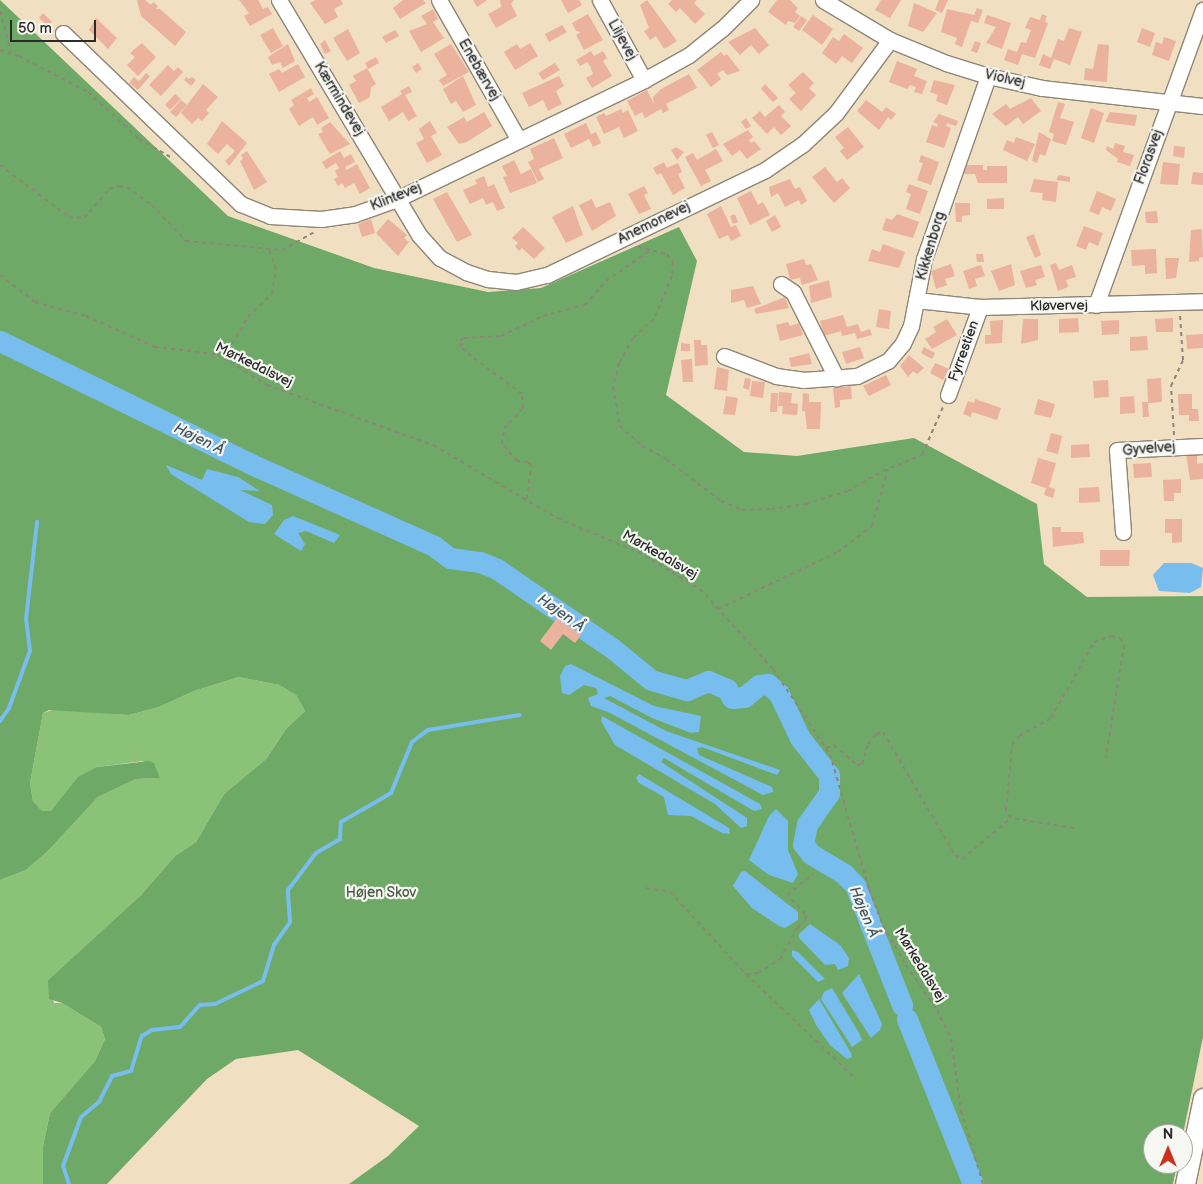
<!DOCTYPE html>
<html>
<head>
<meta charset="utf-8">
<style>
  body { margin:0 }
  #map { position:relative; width:1203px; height:1184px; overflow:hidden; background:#f1dfc2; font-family:"Balsamiq Sans",sans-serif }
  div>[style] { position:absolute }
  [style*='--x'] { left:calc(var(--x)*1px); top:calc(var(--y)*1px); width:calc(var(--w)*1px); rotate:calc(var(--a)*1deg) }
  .green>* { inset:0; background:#8ac377 }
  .forest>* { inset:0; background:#6fa968 }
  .water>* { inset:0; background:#77bdee }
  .stream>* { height:4px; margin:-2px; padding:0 2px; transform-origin:2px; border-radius:2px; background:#77bdee }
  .river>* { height:21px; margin:-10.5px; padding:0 10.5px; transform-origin:10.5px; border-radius:10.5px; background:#77bdee }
  .building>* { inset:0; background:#ebb29e }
  .path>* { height:2px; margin-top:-1px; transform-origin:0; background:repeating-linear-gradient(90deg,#8e8576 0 4px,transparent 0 8px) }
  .roads { filter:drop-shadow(1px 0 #8e8576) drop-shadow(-1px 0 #8e8576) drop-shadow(0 1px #8e8576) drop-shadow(0 -1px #8e8576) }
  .minor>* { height:15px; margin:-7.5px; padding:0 7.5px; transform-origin:7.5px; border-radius:7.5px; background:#fff }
  .major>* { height:19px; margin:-9.5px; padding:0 9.5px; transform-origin:9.5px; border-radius:9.5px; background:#fff }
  span { translate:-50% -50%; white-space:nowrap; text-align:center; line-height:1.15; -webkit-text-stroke:4.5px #f6f6f2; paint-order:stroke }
  .street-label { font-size:14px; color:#2b2b2b }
  .park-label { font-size:14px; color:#485942 }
  .water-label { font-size:15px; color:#425766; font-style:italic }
  .north { position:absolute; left:1143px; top:1124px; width:50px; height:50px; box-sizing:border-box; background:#f6f6f2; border:1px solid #a5a5a2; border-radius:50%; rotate:0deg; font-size:14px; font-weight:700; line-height:20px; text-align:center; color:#2b2b2b }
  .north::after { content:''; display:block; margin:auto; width:18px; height:22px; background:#c8321e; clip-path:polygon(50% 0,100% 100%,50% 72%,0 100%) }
  .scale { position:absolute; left:10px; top:20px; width:86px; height:22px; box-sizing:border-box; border:2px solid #2b2b2b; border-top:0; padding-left:6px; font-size:15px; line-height:18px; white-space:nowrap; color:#2b2b2b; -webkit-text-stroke:4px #f6f6f2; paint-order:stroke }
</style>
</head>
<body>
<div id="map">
  <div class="green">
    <div style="clip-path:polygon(239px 677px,279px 685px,296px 695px,305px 711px,286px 729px,266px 759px,224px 794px,196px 842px,175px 856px,141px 895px,48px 980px,54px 1003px,62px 1003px,101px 1027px,105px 1039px,95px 1061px,50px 1113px,43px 1146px,43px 1184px,0 1184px,0 880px,26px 870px,47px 852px,98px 797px,136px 779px,159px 778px,143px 761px,97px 767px,51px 811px,42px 811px,33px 801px,30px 783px,43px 713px,55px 709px,129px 715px,159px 707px,194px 691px)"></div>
  </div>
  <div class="forest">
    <div style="clip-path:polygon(0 0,228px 216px,374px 268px,488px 292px,541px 288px,679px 227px,697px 261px,666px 395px,744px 452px,797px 456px,914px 438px,1037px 504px,1044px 564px,1087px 597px,1203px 596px,1203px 1037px,1183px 1134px,1153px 1134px,1153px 1164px,1177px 1164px,1173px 1184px,349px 1184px,388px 1156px,419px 1126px,298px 1050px,236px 1059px,207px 1079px,107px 1184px,43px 1184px,43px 1146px,50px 1113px,95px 1061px,105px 1039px,101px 1027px,62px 1003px,49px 999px,48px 980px,141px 895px,175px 856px,196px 842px,224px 794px,266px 759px,286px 729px,305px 711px,296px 695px,279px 685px,239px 677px,194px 691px,159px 707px,129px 715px,49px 710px,43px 713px,30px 783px,33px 801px,42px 811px,51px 811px,78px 777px,97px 767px,149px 761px,154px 763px,160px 778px,136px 779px,98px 797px,47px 852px,26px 870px,0 880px)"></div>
  </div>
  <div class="water">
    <div style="clip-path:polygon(166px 465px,202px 480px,207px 469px,238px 477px,260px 491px,240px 490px,272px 505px,273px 515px,265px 524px,249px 522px,171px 474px)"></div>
    <div style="clip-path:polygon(293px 516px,340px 535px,334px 543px,306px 531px,298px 533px,305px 544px,301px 551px,274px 534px,284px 520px)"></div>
    <div style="clip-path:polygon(1164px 563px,1191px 563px,1203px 568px,1201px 587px,1190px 593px,1159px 591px,1153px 575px)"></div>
    <div style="clip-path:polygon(571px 664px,654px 706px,701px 716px,699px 732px,691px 733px,652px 718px,610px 696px,604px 698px,666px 731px,780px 770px,777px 775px,702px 747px,697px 748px,699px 755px,772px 787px,773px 792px,763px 795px,610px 713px,591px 706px,588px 698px,598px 694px,596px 688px,584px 685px,569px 695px,562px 693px,560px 676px,565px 666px)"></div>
    <div style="clip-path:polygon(602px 716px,760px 804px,762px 809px,754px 811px,664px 758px,661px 762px,747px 818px,747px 826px,741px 828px,715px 804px,615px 745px,601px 721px)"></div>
    <div style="clip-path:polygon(639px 774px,729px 828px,730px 834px,722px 833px,691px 816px,668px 815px,664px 797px,639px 783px,636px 778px)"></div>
    <div style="clip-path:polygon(776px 809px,788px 821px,788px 850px,798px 874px,793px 883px,769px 875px,749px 860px,769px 816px)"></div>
    <div style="clip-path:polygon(745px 871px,798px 912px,798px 920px,785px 928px,779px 926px,752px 908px,733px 886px,741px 872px)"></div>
    <div style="clip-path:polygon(810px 924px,840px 945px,849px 958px,848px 966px,838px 970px,835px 964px,825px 965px,799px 938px,799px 934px)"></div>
    <div style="clip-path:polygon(792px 950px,798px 952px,825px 979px,818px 982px,792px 956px)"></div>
    <div style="clip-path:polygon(859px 974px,882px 1024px,880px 1030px,871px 1038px,842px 993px)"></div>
    <div style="clip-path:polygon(832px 988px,859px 1033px,862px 1040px,852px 1047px,821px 999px,824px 992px)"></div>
    <div style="clip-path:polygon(819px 999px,851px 1053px,852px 1057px,847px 1059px,830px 1045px,816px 1025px,809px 1010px)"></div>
  </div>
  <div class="stream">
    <div style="--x:0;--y:721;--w:16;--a:-55"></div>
    <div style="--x:9;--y:708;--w:61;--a:-69.8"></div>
    <div style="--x:30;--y:651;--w:32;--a:-97"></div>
    <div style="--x:26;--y:619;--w:98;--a:-83.5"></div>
    <div style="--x:69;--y:1184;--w:19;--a:-108"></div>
    <div style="--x:63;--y:1166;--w:52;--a:-69.8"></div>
    <div style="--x:81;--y:1117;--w:23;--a:-40"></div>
    <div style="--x:99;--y:1102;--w:29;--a:-63"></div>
    <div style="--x:112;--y:1076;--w:20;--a:-15"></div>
    <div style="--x:131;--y:1071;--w:37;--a:-73"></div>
    <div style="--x:142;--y:1036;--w:12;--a:-31"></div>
    <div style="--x:152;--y:1030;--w:28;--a:-6"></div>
    <div style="--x:180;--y:1027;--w:30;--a:-48"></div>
    <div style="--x:200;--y:1005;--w:15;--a:-4"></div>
    <div style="--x:215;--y:1004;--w:53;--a:-25.6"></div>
    <div style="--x:263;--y:981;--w:38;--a:-73"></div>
    <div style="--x:274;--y:945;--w:28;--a:-55"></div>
    <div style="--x:290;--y:922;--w:32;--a:-94"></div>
    <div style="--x:288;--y:890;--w:46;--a:-52.9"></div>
    <div style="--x:316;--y:853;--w:28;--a:-30"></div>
    <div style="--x:340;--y:839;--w:17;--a:-87"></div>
    <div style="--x:341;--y:822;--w:58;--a:-30.1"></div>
    <div style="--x:391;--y:793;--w:55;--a:-67.6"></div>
    <div style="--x:412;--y:742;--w:20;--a:-37"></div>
    <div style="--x:428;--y:730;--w:93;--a:-9.3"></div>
  </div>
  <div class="river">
    <div style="--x:0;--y:341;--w:280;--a:26.1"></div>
    <div style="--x:251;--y:464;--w:201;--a:24.1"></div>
    <div style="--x:434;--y:546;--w:20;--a:37"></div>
    <div style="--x:450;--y:558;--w:30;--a:8"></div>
    <div style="--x:480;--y:562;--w:18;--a:22"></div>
    <div style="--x:497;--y:569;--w:140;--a:34.5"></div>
    <div style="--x:612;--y:648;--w:50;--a:39.4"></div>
    <div style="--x:651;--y:680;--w:37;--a:16"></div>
    <div style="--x:687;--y:690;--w:23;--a:-23"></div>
    <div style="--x:708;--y:681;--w:21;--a:23"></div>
    <div style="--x:727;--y:689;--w:10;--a:61"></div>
    <div style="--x:732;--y:698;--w:12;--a:-5"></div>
    <div style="--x:744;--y:697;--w:19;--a:-39"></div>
    <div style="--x:759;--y:685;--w:9;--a:-6"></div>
    <div style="--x:768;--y:684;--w:15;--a:42"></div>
    <div style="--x:779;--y:694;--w:49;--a:64.5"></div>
    <div style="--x:800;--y:738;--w:47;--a:51.9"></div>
    <div style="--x:829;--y:775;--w:18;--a:90"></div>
    <div style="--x:829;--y:793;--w:38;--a:125"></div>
    <div style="--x:807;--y:824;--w:20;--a:101"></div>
    <div style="--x:803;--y:844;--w:13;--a:51"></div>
    <div style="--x:811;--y:854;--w:39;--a:31"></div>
    <div style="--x:844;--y:874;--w:16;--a:45"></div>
    <div style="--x:855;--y:885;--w:129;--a:68.6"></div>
    <div style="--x:907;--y:1019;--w:178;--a:68.2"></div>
  </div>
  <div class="building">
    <div style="clip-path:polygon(137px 0,145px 0,151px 5px,153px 2px,158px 6px,156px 9px,160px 9px,186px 32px,175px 46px,141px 16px)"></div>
    <div style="clip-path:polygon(239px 0,258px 0,263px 9px,268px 7px,272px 14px,250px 26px,244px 16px,249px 13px)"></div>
    <div style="clip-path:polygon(315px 0,341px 0,343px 4px,334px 9px,338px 17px,325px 24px,310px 3px)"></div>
    <div style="clip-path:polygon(403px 0,423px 0,426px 3px,400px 19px,393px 8px)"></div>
    <div style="clip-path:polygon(473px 0,486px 0,486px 1px,477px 7px)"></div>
    <div style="clip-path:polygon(500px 0,514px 0,511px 4px,517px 16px,496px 28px,488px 14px,501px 7px)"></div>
    <div style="clip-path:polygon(561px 0,579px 0,582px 5px,568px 13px)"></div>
    <div style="clip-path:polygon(647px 0,677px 41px,664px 49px,656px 36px,650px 40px,644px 31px,649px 28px,640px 5px)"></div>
    <div style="clip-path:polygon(672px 0,697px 0,694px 3px,705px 14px,695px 24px,680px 8px,676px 12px,668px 4px)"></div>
    <div style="clip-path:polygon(777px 0,790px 0,798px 8px,795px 12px,800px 16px,795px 23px,788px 21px,786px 25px,768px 12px)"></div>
    <div style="clip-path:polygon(881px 0,901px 0,890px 18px,875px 10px)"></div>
    <div style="clip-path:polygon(939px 0,948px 0,942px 13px,935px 10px)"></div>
    <div style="clip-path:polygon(914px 3px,937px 13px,923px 32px,908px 26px)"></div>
    <div style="clip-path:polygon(977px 8px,983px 10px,978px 23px,971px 21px,962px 47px,955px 44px,957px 38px,941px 32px,947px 9px,974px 15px)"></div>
    <div style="clip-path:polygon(433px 9px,438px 19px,433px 22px,444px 38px,421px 52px,409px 31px,427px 24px,421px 16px)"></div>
    <div style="clip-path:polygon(43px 13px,52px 22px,48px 26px,39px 18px)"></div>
    <div style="clip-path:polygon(588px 14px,603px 40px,584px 50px,576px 35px,581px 32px,576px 31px,572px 23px)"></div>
    <div style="clip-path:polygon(1042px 14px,1047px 16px,1045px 22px,1048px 23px,1035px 58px,1022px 54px,1018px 65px,1004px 60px,1008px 49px,1017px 52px,1021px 42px,1026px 43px,1031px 30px,1025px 28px,1030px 17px,1040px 20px)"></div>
    <div style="clip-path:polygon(813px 15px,833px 29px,822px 45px,802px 30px)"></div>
    <div style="clip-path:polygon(987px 15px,1011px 23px,1002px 49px,986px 43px,996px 27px,984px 23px)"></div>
    <div style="clip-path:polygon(801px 16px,807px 20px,799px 31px,793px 27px)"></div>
    <div style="clip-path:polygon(96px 18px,117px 38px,108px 49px,89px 30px)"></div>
    <div style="clip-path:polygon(562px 25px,567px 32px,549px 42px,545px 34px)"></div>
    <div style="clip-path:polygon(273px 28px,283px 46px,271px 53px,260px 35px)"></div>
    <div style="clip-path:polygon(755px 28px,769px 45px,759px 54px,751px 45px,740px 55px,728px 42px)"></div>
    <div style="clip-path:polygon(1069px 28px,1082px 32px,1070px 65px,1054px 59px,1050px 69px,1039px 65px,1043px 54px,1051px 58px,1058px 39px,1064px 41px)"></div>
    <div style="clip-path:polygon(1142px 28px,1155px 33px,1150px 47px,1137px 42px)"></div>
    <div style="clip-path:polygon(348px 29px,360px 53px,347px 61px,333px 38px)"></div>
    <div style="clip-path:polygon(395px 30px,399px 36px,386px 43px,382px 37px)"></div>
    <div style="clip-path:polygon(844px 34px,863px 48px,852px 63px,842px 56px,836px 64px,822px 53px,833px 37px,839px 41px)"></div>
    <div style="clip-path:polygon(1164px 37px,1176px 41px,1169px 61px,1152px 55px,1156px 42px,1162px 44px)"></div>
    <div style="clip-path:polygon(325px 40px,331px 51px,325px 54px,320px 44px)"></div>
    <div style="clip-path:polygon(975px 41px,981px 43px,977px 53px,971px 51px)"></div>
    <div style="clip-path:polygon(142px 43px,156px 57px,138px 76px,127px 65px,135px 57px,130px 53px)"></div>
    <div style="clip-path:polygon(530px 43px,538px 56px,515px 70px,504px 52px,517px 44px,520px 49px)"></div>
    <div style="clip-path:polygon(288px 44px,295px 61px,283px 68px,280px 62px,272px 65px,268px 57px)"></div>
    <div style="clip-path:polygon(451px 44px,469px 72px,443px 86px,439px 80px,447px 75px,434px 54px)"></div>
    <div style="clip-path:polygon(1098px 44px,1109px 45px,1107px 82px,1084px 80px,1085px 68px,1093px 69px)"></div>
    <div style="clip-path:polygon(591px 51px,594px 56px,603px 51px,607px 58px,603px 61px,612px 76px,592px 88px,586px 78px,593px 74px,590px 66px,587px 62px,580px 66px,576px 60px)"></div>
    <div style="clip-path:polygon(721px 52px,724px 56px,727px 54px,740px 71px,727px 75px,723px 70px,717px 74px,721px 79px,711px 87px,697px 70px)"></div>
    <div style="clip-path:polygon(376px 57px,379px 63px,368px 69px,365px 63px)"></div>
    <div style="clip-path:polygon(897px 61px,917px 69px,914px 76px,927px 81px,922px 94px,914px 92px,916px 87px,910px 85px,907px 89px,889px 82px)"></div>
    <div style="clip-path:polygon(418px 63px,422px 69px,416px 73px,412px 67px)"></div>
    <div style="clip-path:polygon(555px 63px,560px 70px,543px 80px,538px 73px)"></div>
    <div style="clip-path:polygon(298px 64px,305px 77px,279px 92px,269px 74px,279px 69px,282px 73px)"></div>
    <div style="clip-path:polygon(168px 65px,174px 71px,178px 67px,183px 72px,161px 96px,149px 85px)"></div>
    <div style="clip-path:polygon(367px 68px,376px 84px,371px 87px,370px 97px,359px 103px,349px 85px,356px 81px,353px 76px)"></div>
    <div style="clip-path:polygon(803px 72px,814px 83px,809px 88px,816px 95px,801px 111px,789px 99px,796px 93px,788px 85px)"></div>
    <div style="clip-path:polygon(146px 73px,150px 76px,138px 90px,129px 83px,134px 77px,139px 81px)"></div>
    <div style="clip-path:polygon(689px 74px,697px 88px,666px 104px,669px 110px,663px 113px,661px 109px,645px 118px,642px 112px,635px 116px,627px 101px,647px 90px,654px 104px,653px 97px,661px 89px)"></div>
    <div style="clip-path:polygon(463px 76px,476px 105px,463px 112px,456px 101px,451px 104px,443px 89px)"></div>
    <div style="clip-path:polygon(559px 76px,564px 86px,556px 91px,562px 104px,548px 111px,543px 100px,529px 107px,522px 93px)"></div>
    <div style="clip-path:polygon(186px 77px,189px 79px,192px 77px,196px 80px,191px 86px,184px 80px)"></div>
    <div style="clip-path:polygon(934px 80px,955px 85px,947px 105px,936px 101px,938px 95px,930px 92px)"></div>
    <div style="clip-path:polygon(203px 84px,218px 97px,206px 110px,209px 113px,202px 121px,198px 118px,192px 124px,181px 113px)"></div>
    <div style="clip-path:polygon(765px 84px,778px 98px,773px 102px,761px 89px)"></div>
    <div style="clip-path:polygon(409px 86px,412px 92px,405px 95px,417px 116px,408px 121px,403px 112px,389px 121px,381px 107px,402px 94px,400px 91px)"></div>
    <div style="clip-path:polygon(311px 88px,314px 94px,307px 98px,309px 102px,317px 97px,329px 118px,317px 125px,313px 117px,299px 126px,289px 109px,294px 105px,291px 100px)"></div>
    <div style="clip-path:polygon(175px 94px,181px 99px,170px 110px,165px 105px)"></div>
    <div style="clip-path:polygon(1031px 98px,1041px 111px,1023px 124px,1018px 117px,1006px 126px,992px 114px,1006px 104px,1010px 109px)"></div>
    <div style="clip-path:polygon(181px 100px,187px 105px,176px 117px,170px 112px)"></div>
    <div style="clip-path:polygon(866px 100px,882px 112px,886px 107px,896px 114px,891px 120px,888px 117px,879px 130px,857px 111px)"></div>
    <div style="clip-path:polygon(1058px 102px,1065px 104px,1060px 118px,1074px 122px,1066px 145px,1052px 141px,1054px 134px,1049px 132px)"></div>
    <div style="clip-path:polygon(779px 105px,785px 112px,781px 116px,791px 126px,781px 135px,774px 127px,767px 134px,752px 118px,760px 111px,765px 117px)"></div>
    <div style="clip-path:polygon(1091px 108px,1104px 113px,1094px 143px,1081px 138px)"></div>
    <div style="clip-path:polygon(621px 109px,623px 113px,628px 110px,638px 131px,624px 138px,619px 127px,604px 134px,596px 117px,604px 113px,606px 116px)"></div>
    <div style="clip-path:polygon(484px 112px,492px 126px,467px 142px,459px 144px,447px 127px,464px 117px,467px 122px)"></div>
    <div style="clip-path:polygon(1110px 112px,1137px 115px,1135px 126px,1105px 122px)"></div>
    <div style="clip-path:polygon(939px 114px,958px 121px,956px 126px,947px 123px,946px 126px,951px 128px,944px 148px,926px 142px,932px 125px,937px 127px,938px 124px,933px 122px)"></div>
    <div style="clip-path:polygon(746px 118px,751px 126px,746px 129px,741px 122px)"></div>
    <div style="clip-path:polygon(222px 121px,247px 143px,229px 166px,225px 161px,235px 151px,227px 144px,218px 154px,207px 144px)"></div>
    <div style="clip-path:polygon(430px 121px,437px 133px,431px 136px,442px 155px,427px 163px,416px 143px,424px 139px,419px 129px)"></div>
    <div style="clip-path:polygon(330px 122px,350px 144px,330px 154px,318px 134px,323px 132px,321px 128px)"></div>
    <div style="clip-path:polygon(586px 123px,591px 134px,596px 132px,601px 143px,593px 147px,589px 139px,571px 148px,564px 134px)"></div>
    <div style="clip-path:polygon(848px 127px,864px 147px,847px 160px,840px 151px,844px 148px,835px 137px)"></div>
    <div style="clip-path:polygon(748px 130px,753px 137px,749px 140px,751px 143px,754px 141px,761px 149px,747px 159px,740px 150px,732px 156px,723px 144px)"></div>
    <div style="clip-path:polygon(712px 132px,719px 145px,713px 148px,706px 135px)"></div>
    <div style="clip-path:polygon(1039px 132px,1051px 139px,1045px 156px,1040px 154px,1037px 163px,1032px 161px)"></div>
    <div style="clip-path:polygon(1016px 137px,1035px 144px,1027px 161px,1003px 150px,1007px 140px,1014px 143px)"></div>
    <div style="clip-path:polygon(554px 138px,563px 158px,539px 169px,544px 179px,538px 182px,528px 162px,534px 159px,530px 149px)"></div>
    <div style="clip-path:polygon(1115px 143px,1125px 146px,1123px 152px,1134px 155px,1130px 166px,1117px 162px,1118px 159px,1106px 150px,1107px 146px,1113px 149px)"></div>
    <div style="clip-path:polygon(1174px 146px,1185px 147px,1184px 158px,1173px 156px)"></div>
    <div style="clip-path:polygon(676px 147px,684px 152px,677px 160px,671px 150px)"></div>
    <div style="clip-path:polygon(716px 149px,723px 161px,705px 170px,711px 181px,701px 186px,685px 157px,693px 153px,697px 160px)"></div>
    <div style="clip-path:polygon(247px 151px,267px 182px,254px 190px,240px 161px,243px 159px,241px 155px)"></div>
    <div style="clip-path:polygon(340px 151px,344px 158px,351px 154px,355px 162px,345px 167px,347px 170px,357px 164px,370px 188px,360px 194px,354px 183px,345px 188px,342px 183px,338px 186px,334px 179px,338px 177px,335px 171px,339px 168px,336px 163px,326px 169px,322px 162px)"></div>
    <div style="clip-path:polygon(921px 155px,939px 162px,931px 185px,917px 180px,923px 163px,919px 162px)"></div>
    <div style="clip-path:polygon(514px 160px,521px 174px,531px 169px,537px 183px,510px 193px,503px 177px,507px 176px,502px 166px)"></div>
    <div style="clip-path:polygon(664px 162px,667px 168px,678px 163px,682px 172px,678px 174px,685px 188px,673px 195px,661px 173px,657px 175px,653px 168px)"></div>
    <div style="clip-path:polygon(1163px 162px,1180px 164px,1178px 185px,1160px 184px)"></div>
    <div style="clip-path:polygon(964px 165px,983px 165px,983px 170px,987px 170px,987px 166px,1007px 166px,1007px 183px,978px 183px,975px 174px,964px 174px)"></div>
    <div style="clip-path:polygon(825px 167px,837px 182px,842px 178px,850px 188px,834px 203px,812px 177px)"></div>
    <div style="clip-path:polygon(1193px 172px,1203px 173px,1203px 185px,1191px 184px)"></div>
    <div style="clip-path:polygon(1059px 175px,1070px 177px,1070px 182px,1056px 180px)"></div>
    <div style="clip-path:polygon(484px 176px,488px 187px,494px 184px,505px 208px,497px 211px,493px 202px,486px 205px,483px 198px,470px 204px,463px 190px,477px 184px,475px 180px)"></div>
    <div style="clip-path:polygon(790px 179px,795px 189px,800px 187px,807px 201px,801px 205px,799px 200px,785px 207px,778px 193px,771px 197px,769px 187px)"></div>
    <div style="clip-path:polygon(1034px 179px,1058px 182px,1056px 202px,1042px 200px,1043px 193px,1030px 192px)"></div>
    <div style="clip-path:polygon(909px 184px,928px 191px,920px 214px,906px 209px,911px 194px,906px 192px)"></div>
    <div style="clip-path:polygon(644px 186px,648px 193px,644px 195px,651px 209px,639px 214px,628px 194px)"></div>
    <div style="clip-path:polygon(751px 191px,758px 205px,763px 202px,770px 215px,750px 225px,737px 198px)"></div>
    <div style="clip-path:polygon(1097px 191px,1116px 199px,1111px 211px,1102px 207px,1099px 215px,1089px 211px)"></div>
    <div style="clip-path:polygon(447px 192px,472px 235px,457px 242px,433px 199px)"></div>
    <div style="clip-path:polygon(1004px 198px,1004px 209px,987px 209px,987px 199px)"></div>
    <div style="clip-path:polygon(592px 199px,596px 208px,610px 202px,616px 216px,592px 231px,579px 205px)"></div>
    <div style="clip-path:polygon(955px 203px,970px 203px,970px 215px,962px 216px,962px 222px,956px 222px)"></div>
    <div style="clip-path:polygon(573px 206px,583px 235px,566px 243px,552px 217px)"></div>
    <div style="clip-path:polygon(721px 206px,731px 227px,736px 225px,741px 236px,731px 241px,728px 235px,719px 239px,707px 214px)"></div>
    <div style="clip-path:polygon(1157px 211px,1158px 223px,1146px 223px,1145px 212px)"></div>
    <div style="clip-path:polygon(735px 214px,738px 222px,733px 224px,730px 216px)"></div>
    <div style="clip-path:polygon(897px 214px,919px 222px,913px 238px,882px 230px,886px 218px,892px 220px)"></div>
    <div style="clip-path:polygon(775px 215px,781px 227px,772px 232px,766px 221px)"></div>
    <div style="clip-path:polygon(371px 219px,375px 233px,362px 237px,358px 224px)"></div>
    <div style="clip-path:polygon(388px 219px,407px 235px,404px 238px,409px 242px,398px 256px,376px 233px)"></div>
    <div style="clip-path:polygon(1084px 226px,1103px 233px,1098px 246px,1089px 242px,1086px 250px,1076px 246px)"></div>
    <div style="clip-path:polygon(523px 227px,545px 248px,534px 259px,522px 248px,519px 251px,515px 246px,518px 243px,512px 238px)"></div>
    <div style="clip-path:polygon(1202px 229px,1203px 257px,1199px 258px,1199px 261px,1189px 262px,1191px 230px)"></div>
    <div style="clip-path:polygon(1034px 234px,1041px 255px,1035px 258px,1026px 237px)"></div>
    <div style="clip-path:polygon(883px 244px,905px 252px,899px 268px,868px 261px,872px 249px,880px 252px)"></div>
    <div style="clip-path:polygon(1156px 249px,1157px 273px,1145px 274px,1145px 265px,1132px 266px,1131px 250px)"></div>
    <div style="clip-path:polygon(976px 254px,983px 254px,984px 262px,977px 262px)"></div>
    <div style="clip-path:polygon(1165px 258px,1179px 258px,1176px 278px,1166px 279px)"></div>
    <div style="clip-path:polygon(804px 259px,806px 265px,811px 264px,818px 280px,802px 285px,800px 278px,790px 280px,786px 264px)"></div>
    <div style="clip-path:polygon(1056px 263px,1059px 270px,1072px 265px,1076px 277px,1066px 280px,1068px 287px,1058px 291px,1050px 265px)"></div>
    <div style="clip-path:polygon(951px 264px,955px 276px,945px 279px,947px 285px,936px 289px,931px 271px)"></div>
    <div style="clip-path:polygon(1011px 264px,1015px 285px,999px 291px,991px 271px)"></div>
    <div style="clip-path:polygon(981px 265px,985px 276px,975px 279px,977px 286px,969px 289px,963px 271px)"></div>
    <div style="clip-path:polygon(1041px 265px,1045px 277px,1035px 280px,1037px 285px,1026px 288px,1020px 271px)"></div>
    <div style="clip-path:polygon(829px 280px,832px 297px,811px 303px,809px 286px)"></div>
    <div style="clip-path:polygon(753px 286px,761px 304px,747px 308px,744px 300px,731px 303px,731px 290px)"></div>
    <div style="clip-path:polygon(785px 297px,789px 308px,756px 314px,754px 309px)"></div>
    <div style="clip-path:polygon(879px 309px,891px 311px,889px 329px,876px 327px)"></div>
    <div style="clip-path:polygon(843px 315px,847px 327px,858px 324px,861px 332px,870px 329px,872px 335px,857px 339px,855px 333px,842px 336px,841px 331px,824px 336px,820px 321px)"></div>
    <div style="clip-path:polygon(1078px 318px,1079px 332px,1059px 333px,1059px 319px)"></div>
    <div style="clip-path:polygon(1173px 318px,1173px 332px,1156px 332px,1155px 319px)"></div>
    <div style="clip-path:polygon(947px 319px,957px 335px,932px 349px,925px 339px,936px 332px,933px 327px)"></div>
    <div style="clip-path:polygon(1023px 319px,1038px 319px,1038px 340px,1021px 344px)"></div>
    <div style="clip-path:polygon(1003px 320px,1002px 343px,985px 344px,985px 335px,991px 335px,990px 321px)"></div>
    <div style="clip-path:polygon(1119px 320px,1119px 334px,1102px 335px,1101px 321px)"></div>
    <div style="clip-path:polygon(788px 322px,790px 326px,799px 323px,803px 335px,780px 341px,776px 325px)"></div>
    <div style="clip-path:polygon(1203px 334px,1203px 348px,1187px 349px,1186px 335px)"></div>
    <div style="clip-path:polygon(1147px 336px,1148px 350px,1130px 351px,1130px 337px)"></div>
    <div style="clip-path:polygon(694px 340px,701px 340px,701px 345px,707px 345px,708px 365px,695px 366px)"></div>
    <div style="clip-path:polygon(681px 343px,690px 344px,690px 351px,681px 351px)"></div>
    <div style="clip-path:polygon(860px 347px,864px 358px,846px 364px,842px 352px)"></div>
    <div style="clip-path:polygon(924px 347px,935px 353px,932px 359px,921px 353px)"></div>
    <div style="clip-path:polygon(809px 353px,812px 364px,791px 367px,789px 358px)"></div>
    <div style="clip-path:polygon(909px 355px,924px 368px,917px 374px,913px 371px,908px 377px,900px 366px)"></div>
    <div style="clip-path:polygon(692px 359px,693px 382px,683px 382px,681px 360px)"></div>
    <div style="clip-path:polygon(935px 363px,949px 369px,943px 380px,930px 373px)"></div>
    <div style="clip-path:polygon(717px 367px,729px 370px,727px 391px,714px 389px)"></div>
    <div style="clip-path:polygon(886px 375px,891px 385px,869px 396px,863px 386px)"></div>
    <div style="clip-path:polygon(745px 378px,751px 379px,749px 390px,743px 388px)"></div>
    <div style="clip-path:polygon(1161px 378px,1162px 402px,1148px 403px,1149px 417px,1143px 417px,1142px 402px,1148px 402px,1147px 379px)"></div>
    <div style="clip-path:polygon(1108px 380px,1109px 397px,1094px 398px,1093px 381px)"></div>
    <div style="clip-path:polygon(752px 381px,765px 382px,763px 398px,750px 396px)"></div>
    <div style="clip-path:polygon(851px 386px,852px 399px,840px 400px,840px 407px,835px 408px,833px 388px)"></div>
    <div style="clip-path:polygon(779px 392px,792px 393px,791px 403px,798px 404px,797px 415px,782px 414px,783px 406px,778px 406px)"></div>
    <div style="clip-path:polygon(771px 393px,778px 393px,777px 412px,770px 412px)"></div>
    <div style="clip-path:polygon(803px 393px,809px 394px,809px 402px,821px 402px,820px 429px,807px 429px,805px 411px,802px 411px)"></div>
    <div style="clip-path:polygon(1178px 394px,1192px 394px,1192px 409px,1198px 409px,1199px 421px,1189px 421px,1189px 415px,1179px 415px)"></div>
    <div style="clip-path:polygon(726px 396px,738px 398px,735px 415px,723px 414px)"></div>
    <div style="clip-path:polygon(1134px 396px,1135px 413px,1120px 414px,1120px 397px)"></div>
    <div style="clip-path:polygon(975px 399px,1001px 408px,997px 420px,972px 412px,971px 417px,963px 414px,968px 401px,974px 403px)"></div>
    <div style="clip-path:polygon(1038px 399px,1055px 404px,1051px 418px,1034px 414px)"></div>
    <div style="clip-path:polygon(1051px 433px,1062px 436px,1058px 454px,1046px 451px)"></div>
    <div style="clip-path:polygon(1089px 444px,1090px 457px,1071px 458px,1071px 445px)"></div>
    <div style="clip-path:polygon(1186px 454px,1197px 454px,1197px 464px,1203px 463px,1203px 479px,1190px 480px)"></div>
    <div style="clip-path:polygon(1038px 458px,1056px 463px,1049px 487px,1055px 489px,1053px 498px,1044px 495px,1046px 488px,1031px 483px)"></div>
    <div style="clip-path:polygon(1151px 463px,1152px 477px,1134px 478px,1133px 464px)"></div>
    <div style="clip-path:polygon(1181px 479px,1181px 493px,1174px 493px,1174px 501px,1164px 501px,1163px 480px)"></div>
    <div style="clip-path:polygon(1099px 487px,1100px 502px,1079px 503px,1079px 488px)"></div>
    <div style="clip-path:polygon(1165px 519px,1182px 519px,1182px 542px,1172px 543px,1172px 533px,1165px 533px)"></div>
    <div style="clip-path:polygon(1052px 527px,1061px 527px,1061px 532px,1083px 532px,1084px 543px,1053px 547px)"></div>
    <div style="clip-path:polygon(1100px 550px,1130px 550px,1129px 566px,1100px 566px)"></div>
    <div style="clip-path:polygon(557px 618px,581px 635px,575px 643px,563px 634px,551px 650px,540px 641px)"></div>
  </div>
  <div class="path">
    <div style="--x:0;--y:11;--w:43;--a:75.3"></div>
    <div style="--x:0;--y:50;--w:20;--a:18"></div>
    <div style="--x:19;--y:56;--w:78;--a:27.6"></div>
    <div style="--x:88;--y:92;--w:69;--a:42.7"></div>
    <div style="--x:139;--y:139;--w:40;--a:29.7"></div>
    <div style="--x:0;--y:165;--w:86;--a:37"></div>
    <div style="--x:69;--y:217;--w:15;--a:4"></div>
    <div style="--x:84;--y:218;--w:38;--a:-49"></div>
    <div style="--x:109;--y:189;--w:10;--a:-17"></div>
    <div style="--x:119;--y:186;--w:8;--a:7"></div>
    <div style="--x:127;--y:187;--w:31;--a:36"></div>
    <div style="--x:152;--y:205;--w:50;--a:46.6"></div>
    <div style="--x:186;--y:241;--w:96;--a:5.4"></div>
    <div style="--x:282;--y:250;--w:38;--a:-29"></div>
    <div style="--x:638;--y:247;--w:30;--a:14"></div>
    <div style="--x:667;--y:254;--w:10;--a:53"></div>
    <div style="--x:673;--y:262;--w:14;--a:94"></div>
    <div style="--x:672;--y:276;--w:47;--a:112.7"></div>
    <div style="--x:654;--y:319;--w:28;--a:138"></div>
    <div style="--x:633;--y:338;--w:29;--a:119"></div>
    <div style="--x:619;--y:363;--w:25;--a:104"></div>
    <div style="--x:613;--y:387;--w:40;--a:80"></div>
    <div style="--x:620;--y:426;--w:30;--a:42"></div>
    <div style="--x:642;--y:446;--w:27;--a:28"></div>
    <div style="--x:666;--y:459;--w:69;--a:37.4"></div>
    <div style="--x:721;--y:501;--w:23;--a:23"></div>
    <div style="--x:742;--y:510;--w:29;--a:-2"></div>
    <div style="--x:771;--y:509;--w:35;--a:-8"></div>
    <div style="--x:806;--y:504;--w:44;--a:-17.2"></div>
    <div style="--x:848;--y:491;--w:40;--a:-29.7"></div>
    <div style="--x:883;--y:471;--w:42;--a:-22.3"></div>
    <div style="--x:922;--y:455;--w:52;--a:-66.4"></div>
    <div style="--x:0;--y:275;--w:44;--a:37.6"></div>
    <div style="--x:35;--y:302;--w:53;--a:15.4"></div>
    <div style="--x:86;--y:316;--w:76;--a:24.2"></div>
    <div style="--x:155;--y:347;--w:62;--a:6.4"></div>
    <div style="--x:217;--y:354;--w:59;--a:31.8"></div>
    <div style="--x:267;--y:385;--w:177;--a:19.9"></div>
    <div style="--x:433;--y:445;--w:144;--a:30.5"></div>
    <div style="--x:557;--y:518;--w:88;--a:22.8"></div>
    <div style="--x:638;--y:552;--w:72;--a:30.8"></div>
    <div style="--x:700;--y:589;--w:108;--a:47.6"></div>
    <div style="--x:773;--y:669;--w:102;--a:56.2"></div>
    <div style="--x:830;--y:754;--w:141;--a:73.9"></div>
    <div style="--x:869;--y:889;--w:39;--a:69"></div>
    <div style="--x:883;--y:925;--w:46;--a:60.1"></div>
    <div style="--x:906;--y:965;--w:55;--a:55.4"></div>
    <div style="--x:937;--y:1010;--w:32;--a:64"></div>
    <div style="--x:951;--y:1039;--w:73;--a:82.1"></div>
    <div style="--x:961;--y:1111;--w:76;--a:73.2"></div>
    <div style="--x:224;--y:358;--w:48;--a:-59.7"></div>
    <div style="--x:248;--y:317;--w:33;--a:-44"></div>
    <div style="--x:272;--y:294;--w:25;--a:-81"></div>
    <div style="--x:276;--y:269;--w:21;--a:-109"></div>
    <div style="--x:1174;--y:435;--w:49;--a:-93.5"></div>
    <div style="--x:1171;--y:386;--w:29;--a:-65"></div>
    <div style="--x:1183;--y:360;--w:45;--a:-93.8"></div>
    <div style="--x:527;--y:499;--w:34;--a:-83"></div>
    <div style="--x:531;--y:465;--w:4;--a:-135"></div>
    <div style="--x:528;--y:462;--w:11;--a:-175"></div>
    <div style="--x:517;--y:461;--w:23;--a:-131"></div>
    <div style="--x:502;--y:444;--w:15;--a:-82"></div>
    <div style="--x:504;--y:429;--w:28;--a:-48"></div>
    <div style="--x:523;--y:408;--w:14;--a:-94"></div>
    <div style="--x:522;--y:394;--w:64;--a:-143.3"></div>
    <div style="--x:471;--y:356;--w:13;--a:-138"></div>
    <div style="--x:461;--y:347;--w:6;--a:-99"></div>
    <div style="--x:460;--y:341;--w:5;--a:-37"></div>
    <div style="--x:464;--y:338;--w:37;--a:-3"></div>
    <div style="--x:501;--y:336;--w:47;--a:-25.5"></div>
    <div style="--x:543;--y:316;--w:43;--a:-14.7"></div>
    <div style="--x:585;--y:305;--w:32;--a:-49"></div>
    <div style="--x:606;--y:281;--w:55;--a:-34.6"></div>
    <div style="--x:718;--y:609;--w:133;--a:-25.4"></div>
    <div style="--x:838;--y:552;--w:43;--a:-37.4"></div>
    <div style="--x:872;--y:526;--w:59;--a:-74.3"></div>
    <div style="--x:826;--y:748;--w:9;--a:-21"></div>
    <div style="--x:834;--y:745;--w:30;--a:41"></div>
    <div style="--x:857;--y:765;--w:5;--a:-11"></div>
    <div style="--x:862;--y:764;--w:21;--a:-73"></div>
    <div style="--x:868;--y:744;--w:13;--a:-51"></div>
    <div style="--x:876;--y:734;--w:7;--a:-16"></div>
    <div style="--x:883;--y:732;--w:143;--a:59.7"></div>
    <div style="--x:955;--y:855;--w:8;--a:30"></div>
    <div style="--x:962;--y:859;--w:64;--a:-39.9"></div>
    <div style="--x:1074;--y:828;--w:64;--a:-171"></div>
    <div style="--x:1011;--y:818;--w:9;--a:-122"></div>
    <div style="--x:1006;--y:810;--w:65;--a:-84.7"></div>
    <div style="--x:1012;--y:745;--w:11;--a:-52"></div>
    <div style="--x:1019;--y:736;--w:37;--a:-29"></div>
    <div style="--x:1051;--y:718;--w:87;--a:-60.5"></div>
    <div style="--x:1094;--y:642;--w:18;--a:-19"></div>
    <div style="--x:1111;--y:636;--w:9;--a:13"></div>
    <div style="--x:1120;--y:638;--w:8;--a:60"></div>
    <div style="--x:1124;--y:645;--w:114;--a:99.1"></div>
    <div style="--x:646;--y:888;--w:24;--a:9"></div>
    <div style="--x:670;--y:892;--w:112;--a:47.2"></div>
    <div style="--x:746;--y:974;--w:152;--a:43.7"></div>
    <div style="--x:746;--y:974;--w:12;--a:-5"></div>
    <div style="--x:758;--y:973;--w:26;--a:-32"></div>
    <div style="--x:780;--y:959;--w:37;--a:-61"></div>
    <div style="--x:798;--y:927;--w:11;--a:-45"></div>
    <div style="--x:806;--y:919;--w:5;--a:-101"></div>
    <div style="--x:805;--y:914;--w:26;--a:-133"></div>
    <div style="--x:787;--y:895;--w:33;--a:-39"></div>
  </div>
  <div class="roads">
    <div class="minor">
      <div style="--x:279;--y:0;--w:274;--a:59.2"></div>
      <div style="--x:419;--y:235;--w:31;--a:48"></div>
      <div style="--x:440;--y:258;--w:30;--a:28"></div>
      <div style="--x:466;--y:272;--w:23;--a:18"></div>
      <div style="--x:488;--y:279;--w:28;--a:6"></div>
      <div style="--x:516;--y:282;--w:32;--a:-13"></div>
      <div style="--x:547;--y:275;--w:242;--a:-25.7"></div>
      <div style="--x:765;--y:170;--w:46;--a:-34.4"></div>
      <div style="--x:803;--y:144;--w:45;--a:-43.2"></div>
      <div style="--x:836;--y:113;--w:91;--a:-53.5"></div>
      <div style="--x:439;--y:0;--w:161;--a:60.3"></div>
      <div style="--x:600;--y:0;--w:91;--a:61.2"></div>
      <div style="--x:823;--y:0;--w:78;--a:30.8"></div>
      <div style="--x:890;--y:40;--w:61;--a:22.3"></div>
      <div style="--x:946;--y:63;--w:44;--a:17.2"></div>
      <div style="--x:988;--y:76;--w:55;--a:12.5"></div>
      <div style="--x:1042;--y:88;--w:162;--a:6.4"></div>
      <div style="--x:63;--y:33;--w:247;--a:43.9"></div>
      <div style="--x:241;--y:204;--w:31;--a:22"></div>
      <div style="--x:270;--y:216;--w:51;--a:3.4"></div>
      <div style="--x:321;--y:219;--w:34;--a:-8"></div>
      <div style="--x:355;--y:214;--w:45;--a:-19.7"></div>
      <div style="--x:397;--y:199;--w:274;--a:-25.7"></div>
      <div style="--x:644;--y:80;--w:51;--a:-29.1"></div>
      <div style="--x:689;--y:55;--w:43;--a:-38.5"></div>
      <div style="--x:723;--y:28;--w:40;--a:-45"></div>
      <div style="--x:781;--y:284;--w:14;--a:34"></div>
      <div style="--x:793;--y:292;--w:97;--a:63.2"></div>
      <div style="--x:916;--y:300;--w:64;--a:6.2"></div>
      <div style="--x:980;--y:307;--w:223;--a:-1.5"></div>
      <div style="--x:1096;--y:305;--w:314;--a:-70.1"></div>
      <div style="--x:724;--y:356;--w:56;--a:21"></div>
      <div style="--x:776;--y:376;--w:27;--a:8"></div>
      <div style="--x:803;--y:380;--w:54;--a:-4.2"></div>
      <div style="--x:857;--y:376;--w:34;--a:-26"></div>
      <div style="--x:888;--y:361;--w:23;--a:-50"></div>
      <div style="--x:903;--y:343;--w:19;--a:-65"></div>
      <div style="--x:911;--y:326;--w:68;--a:-79"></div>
      <div style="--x:924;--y:259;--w:194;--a:-70.7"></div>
      <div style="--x:948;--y:395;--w:94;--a:-70"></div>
      <div style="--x:1123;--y:532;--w:82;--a:-94.2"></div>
      <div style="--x:1117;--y:450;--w:86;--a:-2.7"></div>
    </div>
    <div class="major">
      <div style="--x:1185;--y:1184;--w:88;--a:-78.2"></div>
    </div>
  </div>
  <div class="street-label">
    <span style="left:622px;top:40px;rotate:61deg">Liljevej</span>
    <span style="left:479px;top:70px;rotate:60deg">Enebærvej</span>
    <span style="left:1005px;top:79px;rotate:13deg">Violvej</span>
    <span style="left:339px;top:99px;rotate:59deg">Kærmindevej</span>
    <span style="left:1149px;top:157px;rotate:-70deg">Florasvej</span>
    <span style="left:396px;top:197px;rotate:-22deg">Klintevej</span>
    <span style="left:654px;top:223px;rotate:-26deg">Anemonevej</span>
    <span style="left:931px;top:246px;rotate:-74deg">Kikkenborg</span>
    <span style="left:1059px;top:306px;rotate:-1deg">Kløvervej</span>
    <span style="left:964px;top:351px;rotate:-70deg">Fyrrestien</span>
    <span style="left:254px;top:365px;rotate:26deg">Mørkedalsvej</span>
    <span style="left:1149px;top:449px;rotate:-4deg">Gyvelvej</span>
    <span style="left:660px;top:555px;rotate:30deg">Mørkedalsvej</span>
    <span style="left:920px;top:965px;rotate:58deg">Mørkedalsvej</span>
  </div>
  <div class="park-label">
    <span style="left:381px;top:893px">Højen Skov</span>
  </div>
  <div class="water-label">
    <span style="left:199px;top:439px;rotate:26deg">Højen Å</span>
    <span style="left:561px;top:613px;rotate:35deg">Højen Å</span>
    <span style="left:864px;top:912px;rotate:67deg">Højen Å</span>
  </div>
  <div class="north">N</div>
  <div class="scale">50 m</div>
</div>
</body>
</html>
